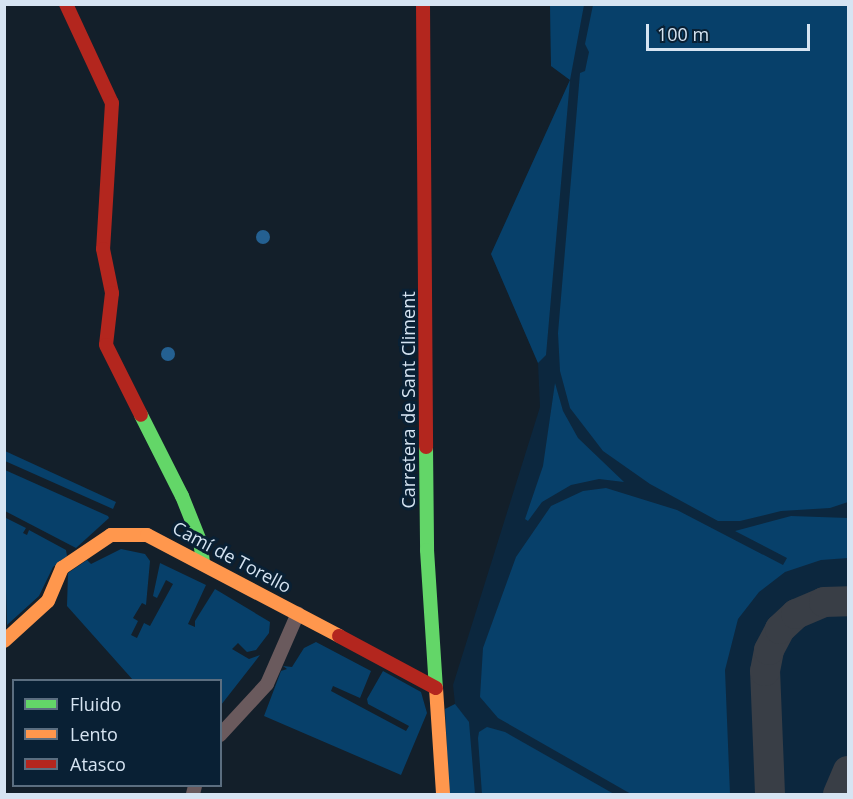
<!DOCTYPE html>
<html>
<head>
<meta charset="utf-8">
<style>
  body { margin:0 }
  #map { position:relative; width:853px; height:799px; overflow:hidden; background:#131f2a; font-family:"Open Sans",sans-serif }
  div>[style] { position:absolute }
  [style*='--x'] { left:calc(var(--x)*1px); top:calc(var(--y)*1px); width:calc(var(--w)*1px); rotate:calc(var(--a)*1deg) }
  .built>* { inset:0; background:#0c273e }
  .green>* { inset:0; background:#07406a }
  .water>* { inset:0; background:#246091 }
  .round { border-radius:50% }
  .taxiway>* { height:30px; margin:-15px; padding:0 15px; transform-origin:15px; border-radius:15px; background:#393e46 }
  .street>* { height:14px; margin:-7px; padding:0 7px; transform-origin:7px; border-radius:7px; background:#6a5a5d }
  .fast>* { height:14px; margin:-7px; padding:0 7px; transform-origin:7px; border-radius:7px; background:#63d668 }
  .slow>* { height:14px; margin:-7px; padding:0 7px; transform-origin:7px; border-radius:7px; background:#ff974d }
  .jam>* { height:14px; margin:-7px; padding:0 7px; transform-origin:7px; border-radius:7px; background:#b3261e }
  span { translate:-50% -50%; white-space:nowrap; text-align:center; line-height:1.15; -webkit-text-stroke:6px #092034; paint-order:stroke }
  .street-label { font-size:18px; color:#d6e4f2 }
  .frame { position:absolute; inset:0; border:6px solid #d6e4f2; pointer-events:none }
  .legend { position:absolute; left:12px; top:679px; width:210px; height:108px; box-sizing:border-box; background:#092034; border:2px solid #5b6e80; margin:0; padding:8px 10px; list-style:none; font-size:18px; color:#d6e4f2 }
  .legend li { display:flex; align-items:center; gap:12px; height:30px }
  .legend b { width:30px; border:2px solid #5b6e80 }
  .scale { position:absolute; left:646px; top:24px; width:164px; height:27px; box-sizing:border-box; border:3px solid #d6e4f2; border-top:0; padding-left:8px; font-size:18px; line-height:21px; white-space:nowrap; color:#d6e4f2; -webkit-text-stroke:4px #092034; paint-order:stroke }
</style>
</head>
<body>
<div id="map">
  <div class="built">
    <div style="clip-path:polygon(550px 5px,848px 5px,848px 794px,453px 794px,448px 723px,455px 704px,453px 685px,540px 407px,538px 363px,491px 254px,570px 80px,551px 66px)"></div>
  </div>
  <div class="green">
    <div style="clip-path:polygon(550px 5px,584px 5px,570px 80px,546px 355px,538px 363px,491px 254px,570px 80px,551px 66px)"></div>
    <div style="clip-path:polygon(593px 5px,848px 5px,848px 502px,830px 508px,781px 511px,740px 521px,718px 521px,650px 484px,603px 451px,570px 408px,560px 371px,558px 333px,580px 73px,585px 71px,589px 52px,585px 44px)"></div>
    <div style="clip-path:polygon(555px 383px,563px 411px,578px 438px,624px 482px,599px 479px,571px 485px,542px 502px,528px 521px,525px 519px,543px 466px)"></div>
    <div style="clip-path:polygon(5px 451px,116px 502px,113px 509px,5px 461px)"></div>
    <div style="clip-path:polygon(5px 470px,108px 516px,109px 518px,76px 548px,5px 511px)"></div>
    <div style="clip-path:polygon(606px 488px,677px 510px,783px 565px,787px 558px,735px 531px,791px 516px,848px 518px,848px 558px,821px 560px,785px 572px,759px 592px,738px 619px,725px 670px,730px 794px,631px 794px,498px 718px,480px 697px,483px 648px,516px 557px,551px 506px,583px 491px)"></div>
    <div style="clip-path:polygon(4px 517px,26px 528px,23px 533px,27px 535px,29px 530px,66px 550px,67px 556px,53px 567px,39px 596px,7px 625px)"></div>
    <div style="clip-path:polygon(121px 549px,145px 554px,150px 561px,146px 605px,142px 603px,133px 618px,138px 621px,131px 635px,137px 638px,144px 623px,150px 626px,173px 584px,166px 580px,157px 598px,153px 596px,160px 563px,206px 585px,188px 624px,195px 627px,195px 621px,215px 589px,270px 622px,269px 633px,256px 650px,247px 652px,238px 643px,232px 649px,249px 659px,260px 655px,221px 705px,220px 680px,133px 680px,67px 606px,68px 573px,87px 560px,91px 564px)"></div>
    <div style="clip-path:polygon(316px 642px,371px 671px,360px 698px,333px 686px,331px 691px,406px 731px,409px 726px,368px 704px,367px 699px,383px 671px,421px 692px,427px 713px,401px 775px,264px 716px,281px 671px,287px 669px,283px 666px,292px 667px,304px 648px)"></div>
    <div style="clip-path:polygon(455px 704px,469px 722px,475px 794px,449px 794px,445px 709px)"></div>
    <div style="clip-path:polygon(487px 727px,505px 732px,614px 794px,482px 794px,478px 738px,479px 732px)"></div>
  </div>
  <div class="water">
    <div class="round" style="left:256px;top:230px;width:14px;height:14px"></div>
    <div class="round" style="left:161px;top:347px;width:14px;height:14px"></div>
  </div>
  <div class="taxiway">
    <div style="--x:770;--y:794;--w:123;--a:-92.3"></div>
    <div style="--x:765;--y:671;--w:21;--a:-79"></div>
    <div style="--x:769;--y:650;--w:24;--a:-62"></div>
    <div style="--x:780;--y:629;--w:22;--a:-43"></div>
    <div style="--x:796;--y:614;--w:30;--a:-23"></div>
    <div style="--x:824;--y:602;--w:24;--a:-2"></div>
    <div style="--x:838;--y:794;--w:25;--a:-67"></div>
  </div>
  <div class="street">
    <div style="--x:220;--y:735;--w:69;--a:-47.3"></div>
    <div style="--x:267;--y:684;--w:77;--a:-66.4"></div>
    <div style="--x:193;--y:794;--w:8;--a:-76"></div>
  </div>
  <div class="fast">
    <div style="--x:141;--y:415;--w:91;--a:63.2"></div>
    <div style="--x:182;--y:496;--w:48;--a:68.2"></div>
    <div style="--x:200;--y:541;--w:21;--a:82"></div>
    <div style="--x:426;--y:447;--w:103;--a:89.4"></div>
    <div style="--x:427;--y:550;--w:138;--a:86.3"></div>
  </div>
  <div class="slow">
    <div style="--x:4;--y:641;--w:59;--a:-42.3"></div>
    <div style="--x:48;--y:601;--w:36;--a:-67"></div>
    <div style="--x:62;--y:568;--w:59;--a:-34"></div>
    <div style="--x:111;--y:535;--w:36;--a:0"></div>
    <div style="--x:147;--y:535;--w:217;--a:27.7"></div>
    <div style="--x:436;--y:688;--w:106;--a:86.2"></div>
  </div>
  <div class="jam">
    <div style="--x:66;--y:4;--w:109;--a:65.1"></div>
    <div style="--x:112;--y:103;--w:146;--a:93.5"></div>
    <div style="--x:103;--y:249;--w:45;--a:78.4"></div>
    <div style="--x:112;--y:293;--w:52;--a:96.6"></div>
    <div style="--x:106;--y:345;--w:78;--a:63.4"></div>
    <div style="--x:423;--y:4;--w:443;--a:89.6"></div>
    <div style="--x:339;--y:636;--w:110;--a:28.2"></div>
  </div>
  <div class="street-label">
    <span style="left:408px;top:400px;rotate:-90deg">Carretera de Sant Climent</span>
    <span style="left:232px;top:557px;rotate:28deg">Camí de Torello</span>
  </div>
  <div class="frame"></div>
  <ul class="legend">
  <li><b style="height:8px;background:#63d668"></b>Fluido</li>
  <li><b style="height:8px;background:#ff974d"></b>Lento</li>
  <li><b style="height:8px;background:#b3261e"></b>Atasco</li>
  </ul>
  <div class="scale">100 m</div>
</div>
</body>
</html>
